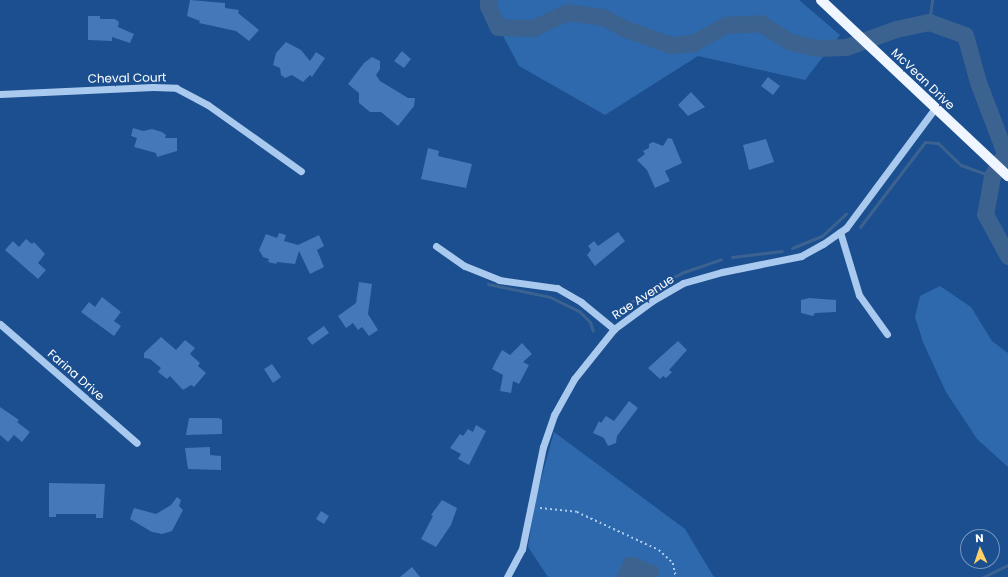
<!DOCTYPE html>
<html>
<head>
<meta charset="utf-8">
<style>
  body { margin:0 }
  #map { position:relative; width:1008px; height:577px; overflow:hidden; background:#1b4f8f; font-family:Poppins,sans-serif }
  div>[style] { position:absolute }
  [style*='--x'] { left:calc(var(--x)*1px); top:calc(var(--y)*1px); width:calc(var(--w)*1px); rotate:calc(var(--a)*1deg) }
  .green>* { inset:0; background:#2e69ad }
  .water>* { inset:0; background:#3c6290 }
  .stream>* { height:3px; margin:-1.5px; padding:0 1.5px; transform-origin:1.5px; border-radius:1.5px; background:#3c6290 }
  .river>* { height:17px; margin:-8.5px; padding:0 8.5px; transform-origin:8.5px; border-radius:8.5px; background:#3c6290 }
  .building>* { inset:0; background:#4478b7 }
  .path>* { height:1.5px; margin-top:-0.75px; transform-origin:0; background:repeating-linear-gradient(90deg,#a9c9ee 0 2px,transparent 0 5px) }
  .minor>* { height:7px; margin:-3.5px; padding:0 3.5px; transform-origin:3.5px; border-radius:3.5px; background:#a9c9ee }
  .major>* { height:10px; margin:-5px; padding:0 5px; transform-origin:5px; border-radius:5px; background:#f0f6ff }
  span { translate:-50% -50%; white-space:nowrap; text-align:center; line-height:1.15; -webkit-text-stroke:4px #1b4f8f; paint-order:stroke }
  .street-label { font-size:12px; color:#fff }
  .north { position:absolute; left:960px; top:529px; width:40px; height:40px; box-sizing:border-box; background:#1b4f8f; border:1px solid #7695bc; border-radius:50%; rotate:357deg; font-size:11px; font-weight:700; line-height:16px; text-align:center; color:#fff }
  .north::after { content:''; display:block; margin:auto; width:14px; height:18px; background:#ffd166; clip-path:polygon(50% 0,100% 100%,50% 72%,0 100%) }
</style>
</head>
<body>
<div id="map">
  <div class="green">
    <div style="clip-path:polygon(484px 0,799px 0,840px 35px,805px 80px,698px 56px,605px 115px,519px 66px)"></div>
    <div style="clip-path:polygon(940px 286px,971px 307px,992px 341px,1008px 353px,1008px 467px,977px 439px,946px 392px,923px 342px,915px 317px,920px 296px)"></div>
    <div style="clip-path:polygon(554px 432px,685px 529px,714px 577px,548px 577px,528px 547px,535px 501px)"></div>
  </div>
  <div class="water">
    <div style="clip-path:polygon(625px 557px,635px 557px,656px 566px,660px 570px,657px 577px,616px 577px)"></div>
  </div>
  <div class="stream">
    <div style="--x:929;--y:22;--w:22;--a:-82"></div>
    <div style="--x:860;--y:227;--w:107;--a:-52.6"></div>
    <div style="--x:925;--y:142;--w:13;--a:4"></div>
    <div style="--x:938;--y:143;--w:32;--a:44"></div>
    <div style="--x:961;--y:165;--w:33;--a:20"></div>
    <div style="--x:792;--y:248;--w:32;--a:-22"></div>
    <div style="--x:822;--y:236;--w:33;--a:-43"></div>
    <div style="--x:732;--y:257;--w:50;--a:-6.8"></div>
    <div style="--x:666;--y:281;--w:20;--a:-27"></div>
    <div style="--x:684;--y:272;--w:39;--a:-19"></div>
    <div style="--x:488;--y:284;--w:63;--a:11.8"></div>
    <div style="--x:550;--y:297;--w:32;--a:26"></div>
    <div style="--x:579;--y:311;--w:16;--a:45"></div>
    <div style="--x:590;--y:322;--w:9;--a:72"></div>
    <div style="--x:613;--y:312;--w:49;--a:-29.2"></div>
    <div style="--x:983;--y:577;--w:28;--a:-26"></div>
  </div>
  <div class="river">
    <div style="--x:488;--y:0;--w:6;--a:90"></div>
    <div style="--x:488;--y:6;--w:23;--a:65"></div>
    <div style="--x:498;--y:27;--w:35;--a:2"></div>
    <div style="--x:533;--y:28;--w:38;--a:-25"></div>
    <div style="--x:567;--y:12;--w:36;--a:8"></div>
    <div style="--x:603;--y:17;--w:26;--a:28"></div>
    <div style="--x:626;--y:29;--w:48;--a:19.6"></div>
    <div style="--x:671;--y:45;--w:22;--a:-5"></div>
    <div style="--x:693;--y:43;--w:38;--a:-29"></div>
    <div style="--x:726;--y:25;--w:34;--a:-3"></div>
    <div style="--x:760;--y:23;--w:36;--a:32"></div>
    <div style="--x:790;--y:42;--w:28;--a:13"></div>
    <div style="--x:817;--y:48;--w:29;--a:-2"></div>
    <div style="--x:846;--y:47;--w:53;--a:-19.8"></div>
    <div style="--x:896;--y:29;--w:34;--a:-12"></div>
    <div style="--x:929;--y:22;--w:38;--a:20"></div>
    <div style="--x:965;--y:35;--w:49;--a:74.5"></div>
    <div style="--x:978;--y:82;--w:76;--a:69.2"></div>
    <div style="--x:1005;--y:153;--w:26;--a:119"></div>
    <div style="--x:992;--y:176;--w:39;--a:100"></div>
    <div style="--x:985;--y:214;--w:48;--a:61.3"></div>
  </div>
  <div class="building">
    <div style="clip-path:polygon(190px 0,225px 3px,225px 8px,239px 10px,238px 13px,259px 30px,249px 41px,236px 31px,199px 23px,200px 21px,187px 16px)"></div>
    <div style="clip-path:polygon(88px 16px,100px 16px,100px 19px,115px 19px,119px 22px,118px 27px,134px 34px,130px 43px,112px 37px,112px 41px,88px 40px)"></div>
    <div style="clip-path:polygon(286px 42px,301px 50px,310px 61px,316px 52px,325px 58px,312px 77px,310px 75px,303px 82px,292px 75px,285px 78px,281px 75px,280px 68px,273px 65px,276px 53px)"></div>
    <div style="clip-path:polygon(402px 51px,411px 59px,404px 68px,394px 61px)"></div>
    <div style="clip-path:polygon(372px 57px,380px 61px,380px 69px,376px 75px,380px 81px,408px 98px,415px 98px,414px 106px,398px 126px,381px 112px,370px 112px,359px 103px,359px 93px,348px 84px,364px 63px)"></div>
    <div style="clip-path:polygon(768px 77px,780px 86px,773px 95px,761px 86px)"></div>
    <div style="clip-path:polygon(691px 92px,705px 107px,688px 116px,678px 105px)"></div>
    <div style="clip-path:polygon(133px 128px,143px 131px,152px 129px,162px 132px,166px 135px,165px 138px,177px 138px,177px 151px,157px 157px,156px 153px,134px 147px,137px 138px,131px 136px)"></div>
    <div style="clip-path:polygon(668px 138px,672px 139px,682px 163px,665px 171px,670px 181px,655px 188px,647px 170px,637px 160px,645px 154px,643px 151px,649px 148px,649px 144px,653px 142px,663px 146px)"></div>
    <div style="clip-path:polygon(766px 139px,774px 162px,749px 170px,743px 145px)"></div>
    <div style="clip-path:polygon(428px 148px,439px 151px,438px 156px,472px 164px,466px 188px,421px 179px)"></div>
    <div style="clip-path:polygon(618px 232px,625px 241px,595px 266px,587px 255px,591px 250px,588px 246px,594px 241px,598px 246px)"></div>
    <div style="clip-path:polygon(279px 233px,286px 235px,284px 241px,298px 245px,319px 235px,324px 246px,317px 250px,324px 267px,310px 274px,299px 251px,295px 264px,277px 262px,276px 264px,268px 262px,269px 259px,263px 257px,259px 250px,266px 234px,277px 238px)"></div>
    <div style="clip-path:polygon(26px 239px,32px 244px,34px 242px,45px 254px,38px 263px,46px 270px,38px 279px,5px 250px,13px 241px,19px 247px)"></div>
    <div style="clip-path:polygon(359px 282px,372px 284px,368px 314px,378px 330px,369px 336px,362px 327px,358px 330px,353px 323px,346px 328px,338px 316px,356px 303px)"></div>
    <div style="clip-path:polygon(102px 297px,121px 312px,114px 321px,121px 326px,114px 336px,81px 312px,89px 302px,95px 307px)"></div>
    <div style="clip-path:polygon(809px 298px,836px 300px,836px 312px,815px 313px,813px 316px,801px 313px,801px 300px)"></div>
    <div style="clip-path:polygon(324px 326px,329px 333px,312px 345px,307px 338px)"></div>
    <div style="clip-path:polygon(161px 337px,176px 350px,185px 340px,195px 348px,190px 354px,200px 363px,198px 366px,206px 373px,194px 387px,191px 385px,183px 390px,170px 376px,167px 379px,158px 372px,161px 368px,150px 359px,144px 358px,144px 353px)"></div>
    <div style="clip-path:polygon(678px 341px,687px 350px,669px 370px,672px 372px,666px 378px,663px 376px,660px 379px,648px 368px)"></div>
    <div style="clip-path:polygon(522px 343px,532px 354px,523px 362px,529px 365px,519px 384px,513px 381px,511px 393px,500px 391px,503px 375px,492px 369px,495px 363px,502px 350px,510px 355px)"></div>
    <div style="clip-path:polygon(272px 364px,281px 377px,273px 383px,264px 369px)"></div>
    <div style="clip-path:polygon(629px 401px,638px 408px,617px 436px,616px 443px,608px 446px,604px 438px,593px 433px,599px 421px,601px 423px,606px 416px,614px 421px)"></div>
    <div style="clip-path:polygon(0 407px,19px 420px,17px 422px,30px 432px,22px 442px,14px 435px,8px 442px,0 435px)"></div>
    <div style="clip-path:polygon(189px 418px,219px 418px,222px 420px,222px 434px,186px 435px)"></div>
    <div style="clip-path:polygon(476px 425px,486px 431px,469px 465px,458px 459px,461px 454px,450px 448px,460px 434px,463px 436px,468px 429px,473px 432px)"></div>
    <div style="clip-path:polygon(210px 447px,210px 455px,221px 456px,221px 470px,188px 469px,185px 448px)"></div>
    <div style="clip-path:polygon(49px 483px,105px 484px,103px 518px,96px 518px,96px 514px,56px 514px,56px 517px,49px 517px)"></div>
    <div style="clip-path:polygon(177px 497px,181px 500px,179px 506px,183px 510px,172px 531px,162px 534px,152px 532px,130px 519px,134px 508px,156px 514px,171px 505px)"></div>
    <div style="clip-path:polygon(442px 500px,457px 508px,451px 525px,436px 547px,421px 539px,433px 516px,431px 515px)"></div>
    <div style="clip-path:polygon(321px 511px,329px 516px,324px 524px,316px 519px)"></div>
    <div style="clip-path:polygon(412px 567px,420px 577px,400px 577px)"></div>
  </div>
  <div class="path">
    <div style="--x:540;--y:508;--w:37;--a:6"></div>
    <div style="--x:577;--y:512;--w:90;--a:24.9"></div>
    <div style="--x:659;--y:550;--w:19;--a:43"></div>
    <div style="--x:673;--y:563;--w:14;--a:78"></div>
  </div>
  <div class="minor">
    <div style="--x:0;--y:94;--w:153;--a:-2.6"></div>
    <div style="--x:153;--y:87;--w:23;--a:2"></div>
    <div style="--x:176;--y:88;--w:36;--a:28"></div>
    <div style="--x:208;--y:105;--w:114;--a:35.4"></div>
    <div style="--x:840;--y:232;--w:66;--a:73.2"></div>
    <div style="--x:859;--y:295;--w:48;--a:54.3"></div>
    <div style="--x:436;--y:246;--w:35;--a:35"></div>
    <div style="--x:465;--y:266;--w:37;--a:22"></div>
    <div style="--x:499;--y:280;--w:59;--a:7.9"></div>
    <div style="--x:557;--y:288;--w:28;--a:30"></div>
    <div style="--x:581;--y:302;--w:43;--a:39.3"></div>
    <div style="--x:0;--y:324;--w:181;--a:41"></div>
    <div style="--x:507;--y:577;--w:32;--a:-62"></div>
    <div style="--x:522;--y:549;--w:104;--a:-78.4"></div>
    <div style="--x:543;--y:447;--w:34;--a:-71"></div>
    <div style="--x:554;--y:415;--w:41;--a:-60.9"></div>
    <div style="--x:574;--y:379;--w:64;--a:-51.3"></div>
    <div style="--x:614;--y:329;--w:47;--a:-36.4"></div>
    <div style="--x:652;--y:301;--w:36;--a:-30"></div>
    <div style="--x:683;--y:283;--w:41;--a:-15.8"></div>
    <div style="--x:722;--y:272;--w:81;--a:-11.4"></div>
    <div style="--x:801;--y:256;--w:25;--a:-29"></div>
    <div style="--x:823;--y:244;--w:28;--a:-35"></div>
    <div style="--x:846;--y:228;--w:149;--a:-53.4"></div>
  </div>
  <div class="major">
    <div style="--x:821;--y:0;--w:257;--a:43.3"></div>
  </div>
  <div class="street-label">
    <span style="left:127px;top:78px;rotate:-1deg">Cheval Court</span>
    <span style="left:923px;top:79px;rotate:44deg">McVean Drive</span>
    <span style="left:643px;top:297px;rotate:-33deg">Rae Avenue</span>
    <span style="left:76px;top:375px;rotate:41deg">Farina Drive</span>
  </div>
  <div class="north">N</div>
</div>
</body>
</html>
